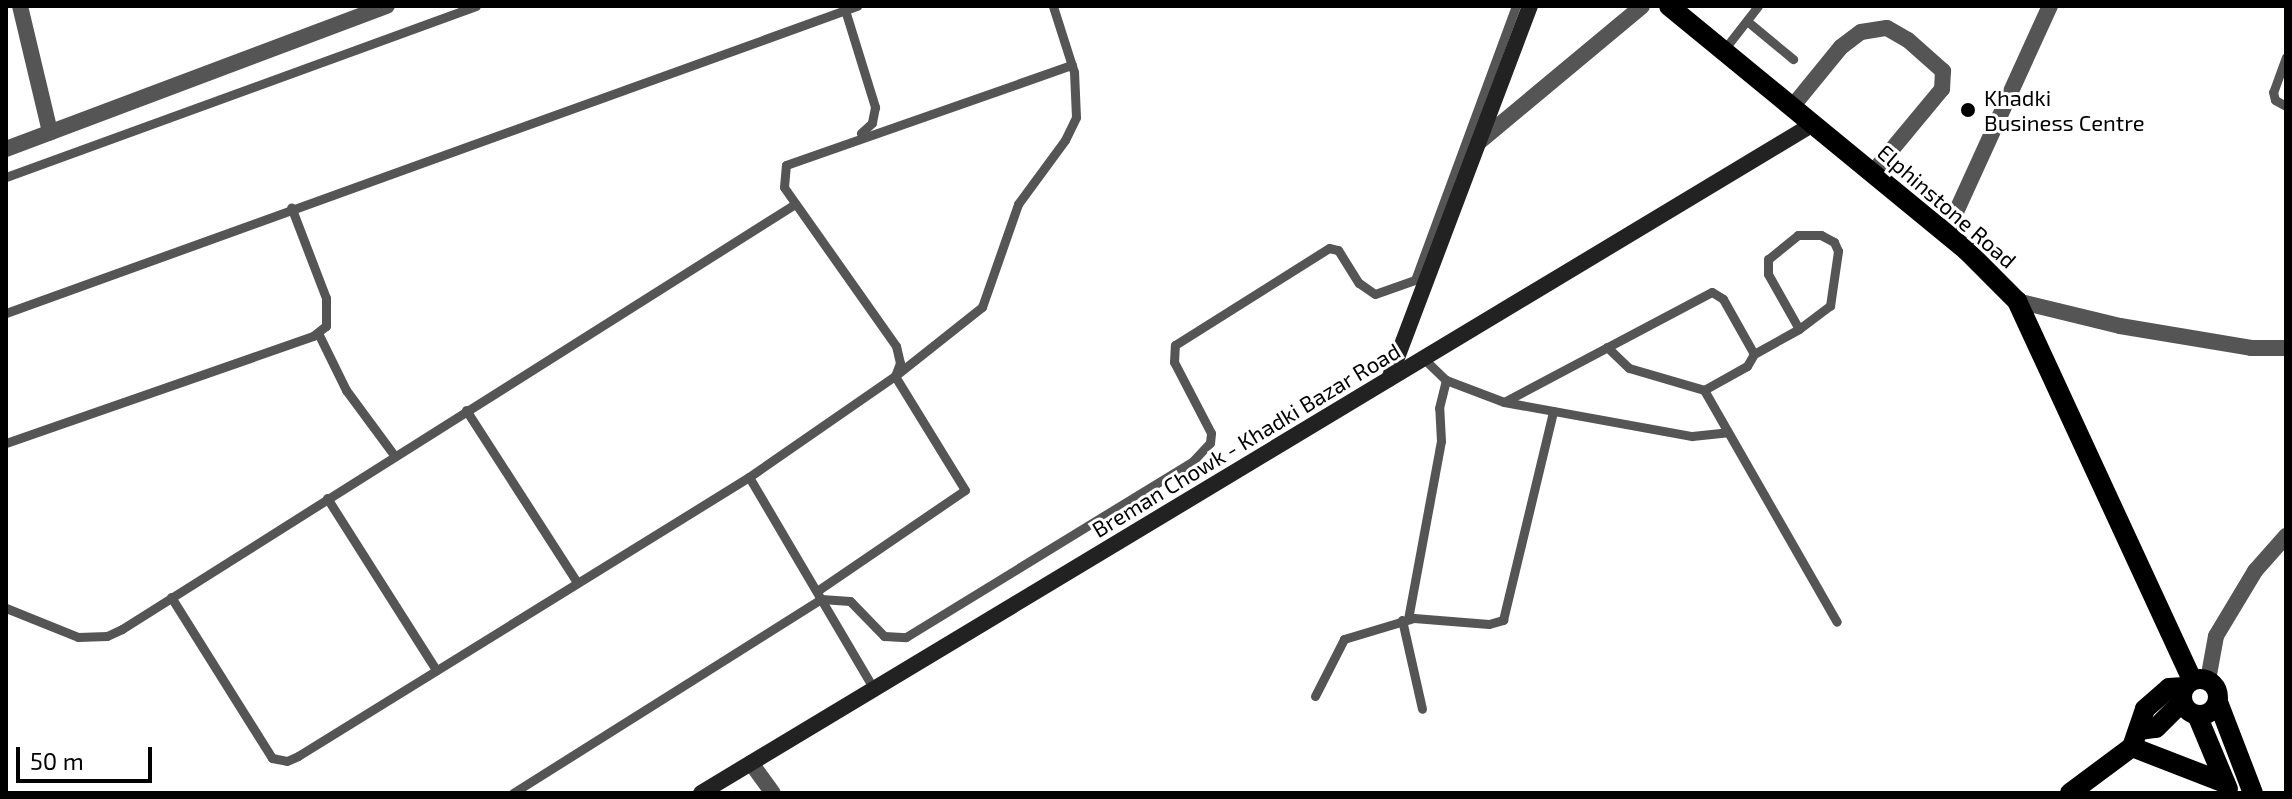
<!DOCTYPE html>
<html>
<head>
<meta charset="utf-8">
<style>
  body { margin:0 }
  #map { position:relative; width:2292px; height:799px; overflow:hidden; background:#fff; font-family:"Exo 2",sans-serif }
  div>[style] { position:absolute }
  [style*='--x'] { left:calc(var(--x)*1px); top:calc(var(--y)*1px); width:calc(var(--w)*1px); rotate:calc(var(--a)*1deg) }
  .service>* { height:9px; margin:-4.5px; padding:0 4.5px; transform-origin:4.5px; border-radius:4.5px; background:#555 }
  .minor>* { height:16px; margin:-8px; padding:0 8px; transform-origin:8px; border-radius:8px; background:#555 }
  .tertiary>* { height:16px; margin:-8px; padding:0 8px; transform-origin:8px; border-radius:8px; background:#555 }
  .secondary>* { height:16px; margin:-8px; padding:0 8px; transform-origin:8px; border-radius:8px; background:#222 }
  .primary>* { height:20px; margin:-10px; padding:0 10px; transform-origin:10px; border-radius:10px; background:#000 }
  .primary>.ring { margin:-10px; padding:0; box-sizing:content-box; background:none; border:20px solid #000; border-radius:50% }
  .dots>* { width:22px; height:22px; translate:-50% -50%; box-sizing:border-box; border:4px solid #fff; border-radius:50% }
  span { translate:-50% -50%; white-space:nowrap; text-align:center; line-height:1.15; -webkit-text-stroke:6px #fff; paint-order:stroke }
  .poi-label { font-size:22px; color:#000 }
  .left { translate:0 -50%; text-align:left }
  .street-label { font-size:22px; color:#000 }
  .frame { position:absolute; inset:0; border:8px solid #000; pointer-events:none }
  .scale { position:absolute; left:16px; top:747px; width:136px; height:36px; box-sizing:border-box; border:4px solid #000; border-top:0; padding-left:10px; font-size:24px; line-height:28px; white-space:nowrap; color:#000; -webkit-text-stroke:6px #fff; paint-order:stroke }
</style>
</head>
<body>
<div id="map">
  <div class="service">
    <div style="--x:845;--y:10;--w:102;--a:72.8"></div>
    <div style="--x:875;--y:107;--w:16;--a:101"></div>
    <div style="--x:872;--y:123;--w:15;--a:138"></div>
    <div style="--x:1747;--y:21;--w:60;--a:39.6"></div>
    <div style="--x:1723;--y:51;--w:57;--a:-52.1"></div>
    <div style="--x:2286;--y:57;--w:37;--a:110"></div>
    <div style="--x:2273;--y:92;--w:8;--a:76"></div>
    <div style="--x:2275;--y:100;--w:13;--a:29"></div>
    <div style="--x:6;--y:177;--w:500;--a:-19.99"></div>
    <div style="--x:6;--y:313;--w:905;--a:-19.84"></div>
    <div style="--x:318;--y:333;--w:64;--a:63.8"></div>
    <div style="--x:346;--y:390;--w:81;--a:53.6"></div>
    <div style="--x:1607;--y:347;--w:30;--a:44"></div>
    <div style="--x:1629;--y:368;--w:78;--a:16.3"></div>
    <div style="--x:1704;--y:390;--w:267;--a:60.2"></div>
    <div style="--x:1754;--y:354;--w:51;--a:-29.1"></div>
    <div style="--x:1799;--y:329;--w:39;--a:-37"></div>
    <div style="--x:1830;--y:306;--w:56;--a:-81.7"></div>
    <div style="--x:1838;--y:251;--w:10;--a:-114"></div>
    <div style="--x:1834;--y:242;--w:15;--a:-152"></div>
    <div style="--x:1821;--y:235;--w:23;--a:180"></div>
    <div style="--x:1798;--y:235;--w:38;--a:141"></div>
    <div style="--x:1768;--y:259;--w:15;--a:90"></div>
    <div style="--x:1768;--y:274;--w:63;--a:60.6"></div>
    <div style="--x:1423;--y:358;--w:32;--a:44"></div>
    <div style="--x:1446;--y:380;--w:62;--a:20.8"></div>
    <div style="--x:1504;--y:402;--w:191;--a:10.3"></div>
    <div style="--x:1692;--y:436;--w:36;--a:-6"></div>
    <div style="--x:1504;--y:402;--w:235;--a:-27.9"></div>
    <div style="--x:1712;--y:292;--w:13;--a:32"></div>
    <div style="--x:1723;--y:299;--w:63;--a:60.6"></div>
    <div style="--x:1754;--y:354;--w:14;--a:120"></div>
    <div style="--x:1747;--y:366;--w:49;--a:150.8"></div>
    <div style="--x:466;--y:410;--w:205;--a:57.2"></div>
    <div style="--x:6;--y:443;--w:325;--a:-19.2"></div>
    <div style="--x:313;--y:336;--w:16;--a:-38"></div>
    <div style="--x:326;--y:326;--w:28;--a:-90"></div>
    <div style="--x:326;--y:298;--w:97;--a:-111"></div>
    <div style="--x:749;--y:477;--w:246;--a:59.5"></div>
    <div style="--x:327;--y:498;--w:204;--a:57.6"></div>
    <div style="--x:817;--y:591;--w:179;--a:-34.3"></div>
    <div style="--x:965;--y:490;--w:134;--a:-121.6"></div>
    <div style="--x:895;--y:376;--w:111;--a:-38.4"></div>
    <div style="--x:982;--y:307;--w:109;--a:-70.7"></div>
    <div style="--x:1018;--y:204;--w:79;--a:-53.7"></div>
    <div style="--x:1065;--y:140;--w:25;--a:-64"></div>
    <div style="--x:1076;--y:117;--w:45;--a:-92.5"></div>
    <div style="--x:1074;--y:72;--w:69;--a:-107.7"></div>
    <div style="--x:171;--y:597;--w:190;--a:57.9"></div>
    <div style="--x:272;--y:758;--w:15;--a:11"></div>
    <div style="--x:287;--y:761;--w:12;--a:-24"></div>
    <div style="--x:298;--y:756;--w:530;--a:-31.74"></div>
    <div style="--x:749;--y:477;--w:178;--a:-34.7"></div>
    <div style="--x:895;--y:376;--w:14;--a:-69"></div>
    <div style="--x:900;--y:363;--w:17;--a:-103"></div>
    <div style="--x:896;--y:346;--w:194;--a:-125.2"></div>
    <div style="--x:784;--y:187;--w:22;--a:-85"></div>
    <div style="--x:786;--y:165;--w:303;--a:-19.3"></div>
    <div style="--x:6;--y:608;--w:78;--a:21.9"></div>
    <div style="--x:78;--y:637;--w:29;--a:-2"></div>
    <div style="--x:107;--y:636;--w:17;--a:-25"></div>
    <div style="--x:122;--y:629;--w:796;--a:-32.27"></div>
    <div style="--x:1408;--y:619;--w:181;--a:-79.5"></div>
    <div style="--x:1441;--y:441;--w:33;--a:-93"></div>
    <div style="--x:1439;--y:408;--w:29;--a:-76"></div>
    <div style="--x:1402;--y:620;--w:91;--a:77.3"></div>
    <div style="--x:1315;--y:696;--w:64;--a:-63"></div>
    <div style="--x:1344;--y:639;--w:73;--a:-16.7"></div>
    <div style="--x:1414;--y:618;--w:75;--a:4.6"></div>
    <div style="--x:1489;--y:624;--w:15;--a:-16"></div>
    <div style="--x:1503;--y:620;--w:215;--a:-76.5"></div>
    <div style="--x:513;--y:793;--w:364;--a:-32.2"></div>
    <div style="--x:821;--y:599;--w:29;--a:4"></div>
    <div style="--x:850;--y:601;--w:49;--a:45.8"></div>
    <div style="--x:884;--y:636;--w:22;--a:3"></div>
    <div style="--x:906;--y:637;--w:335;--a:-31.5"></div>
    <div style="--x:1192;--y:462;--w:26;--a:-47"></div>
    <div style="--x:1210;--y:443;--w:10;--a:-84"></div>
    <div style="--x:1211;--y:433;--w:80;--a:-117.5"></div>
    <div style="--x:1174;--y:362;--w:17;--a:-87"></div>
    <div style="--x:1175;--y:345;--w:182;--a:-32.2"></div>
    <div style="--x:1329;--y:248;--w:9;--a:13"></div>
    <div style="--x:1338;--y:250;--w:39;--a:58"></div>
    <div style="--x:1359;--y:283;--w:19;--a:35"></div>
    <div style="--x:1375;--y:294;--w:42;--a:-19.3"></div>
    <div style="--x:1415;--y:280;--w:292;--a:-69.8"></div>
  </div>
  <div class="minor">
    <div style="--x:20;--y:6;--w:130;--a:76.6"></div>
    <div style="--x:1792;--y:107;--w:77;--a:-50.8"></div>
    <div style="--x:1841;--y:47;--w:25;--a:-37"></div>
    <div style="--x:1861;--y:32;--w:26;--a:-9"></div>
    <div style="--x:1887;--y:28;--w:24;--a:30"></div>
    <div style="--x:1908;--y:40;--w:47;--a:41.5"></div>
    <div style="--x:1943;--y:71;--w:18;--a:93"></div>
    <div style="--x:1942;--y:89;--w:108;--a:129.7"></div>
    <div style="--x:1479;--y:142;--w:212;--a:-39.8"></div>
    <div style="--x:6;--y:149;--w:407;--a:-20.6"></div>
    <div style="--x:1946;--y:234;--w:251;--a:-65.5"></div>
    <div style="--x:751;--y:763;--w:37;--a:54"></div>
  </div>
  <div class="tertiary">
    <div style="--x:2017;--y:301;--w:106;--a:13.6"></div>
    <div style="--x:2120;--y:326;--w:133;--a:9.5"></div>
    <div style="--x:2251;--y:348;--w:35;--a:0"></div>
    <div style="--x:2208;--y:680;--w:45;--a:-79.7"></div>
    <div style="--x:2216;--y:636;--w:76;--a:-59"></div>
    <div style="--x:2255;--y:571;--w:47;--a:-48.5"></div>
  </div>
  <div class="secondary">
    <div style="--x:1389;--y:379;--w:399;--a:-69.3"></div>
    <div style="--x:701;--y:793;--w:1298;--a:-31.03"></div>
  </div>
  <div class="primary">
    <div style="--x:1669;--y:6;--w:386;--a:39.4"></div>
    <div style="--x:1967;--y:251;--w:71;--a:45"></div>
    <div style="--x:2017;--y:301;--w:417;--a:65.2"></div>
    <div class="ring" style="left:2182px;top:679px;width:16px;height:16px"></div>
    <div style="--x:2218;--y:702;--w:97;--a:69"></div>
    <div style="--x:2197;--y:715;--w:80;--a:67.3"></div>
    <div style="--x:2139;--y:730;--w:17;--a:-7"></div>
    <div style="--x:2156;--y:728;--w:37;--a:-45"></div>
    <div style="--x:2132;--y:747;--w:100;--a:21.2"></div>
    <div style="--x:2070;--y:793;--w:77;--a:-36.6"></div>
    <div style="--x:2132;--y:747;--w:40;--a:-71.1"></div>
    <div style="--x:2145;--y:709;--w:32;--a:-41"></div>
    <div style="--x:2169;--y:688;--w:15;--a:-4"></div>
  </div>
  <div class="dots">
    <div style="left:1968px;top:110px;background:#000"></div>
  </div>
  <div class="poi-label">
    <span class="left" style="left:1984px;top:110px">Khadki<br>Business Centre</span>
  </div>
  <div class="street-label">
    <span style="left:1947px;top:206px;rotate:41deg">Elphinstone Road</span>
    <span style="left:1246px;top:440px;rotate:-31deg">Breman Chowk - Khadki Bazar Road</span>
  </div>
  <div class="frame"></div>
  <div class="scale">50 m</div>
</div>
</body>
</html>
